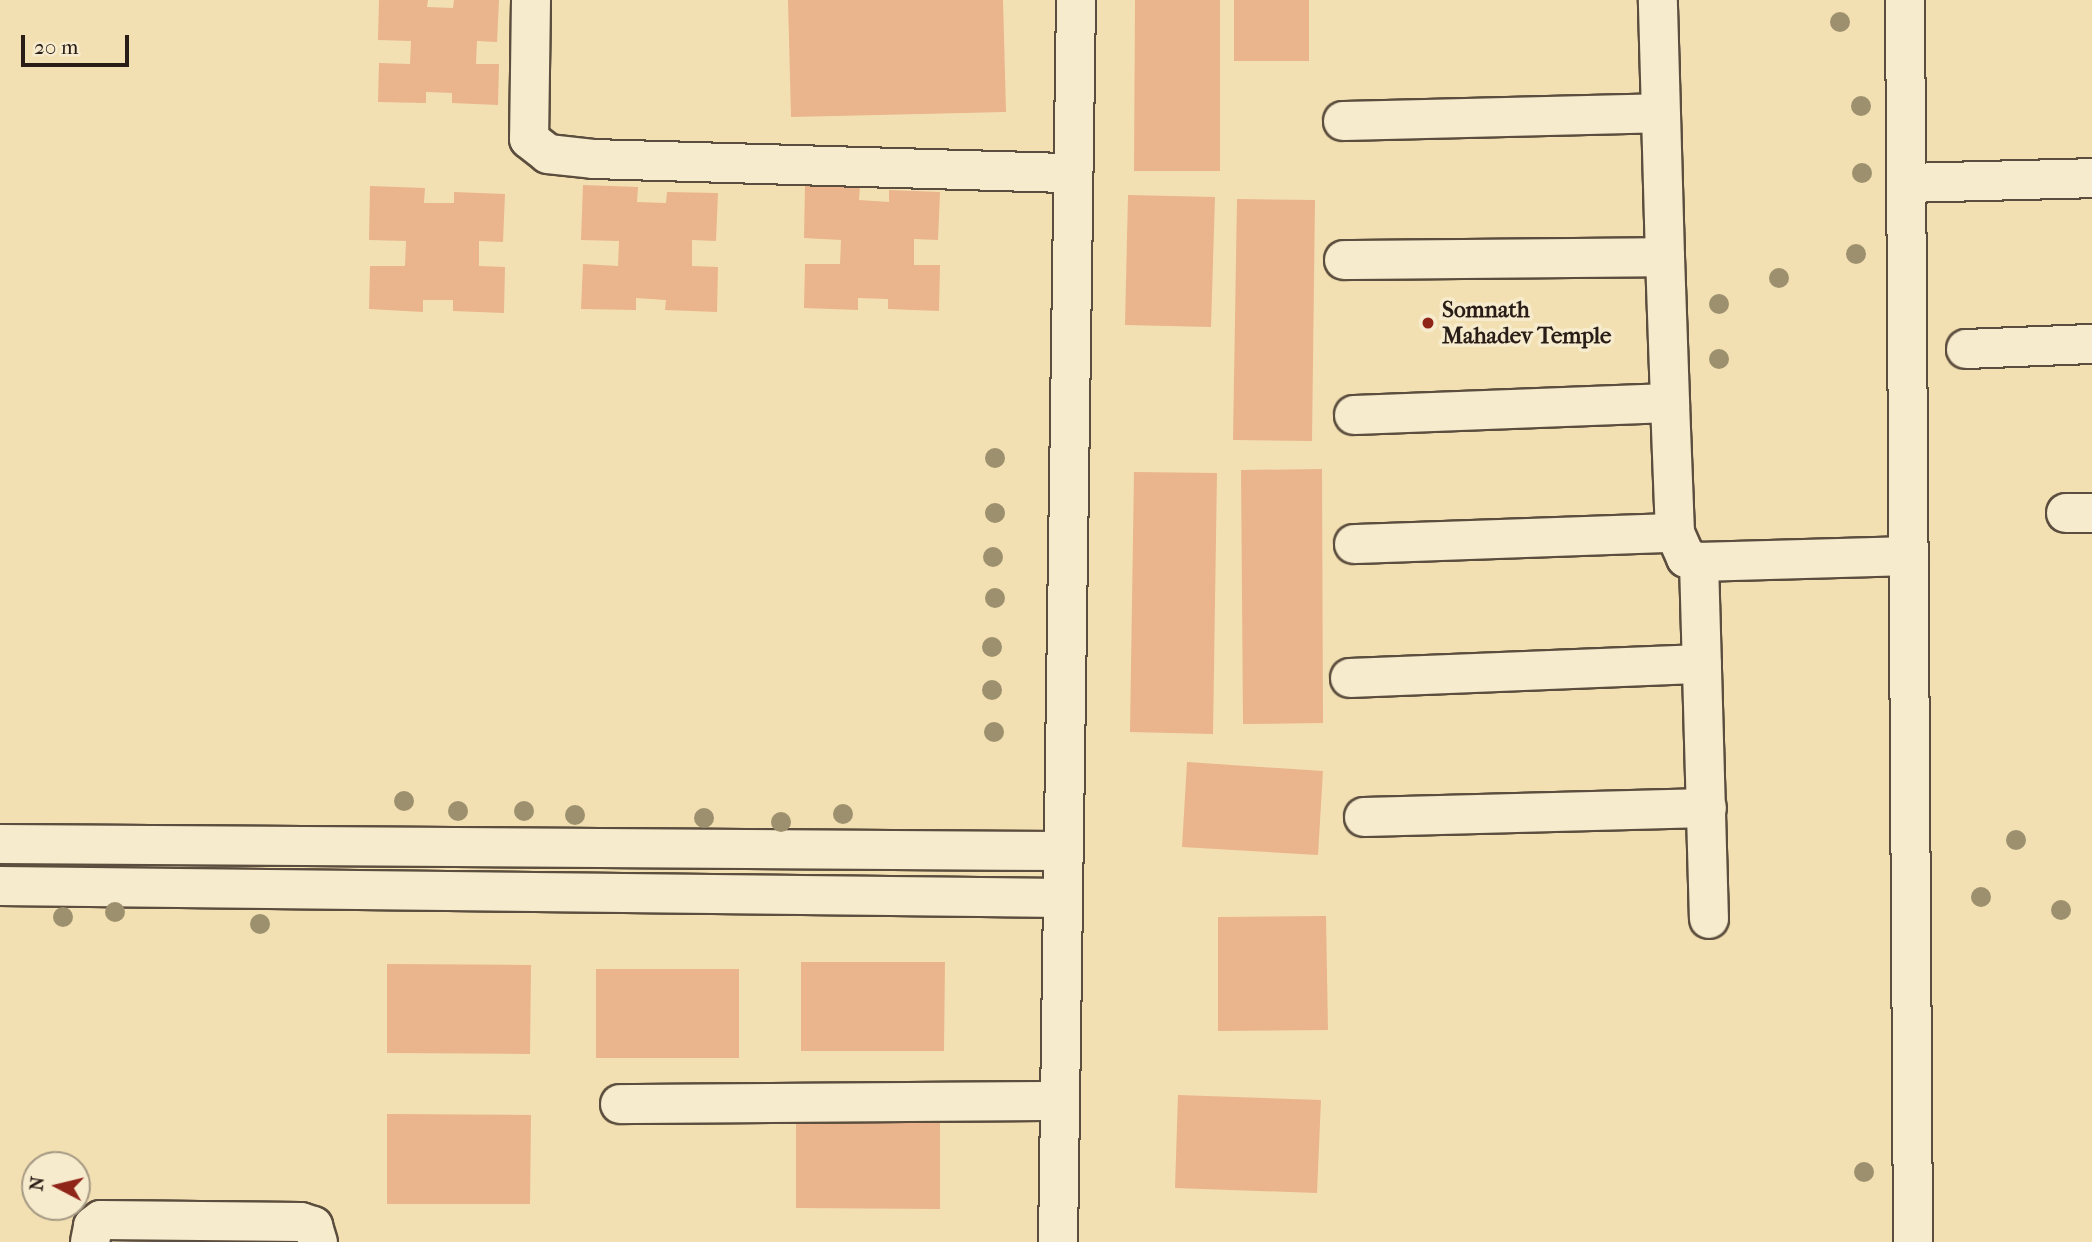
<!DOCTYPE html>
<html>
<head>
<meta charset="utf-8">
<style>
  body { margin:0 }
  #map { position:relative; width:2092px; height:1242px; overflow:hidden; background:#f3e0b2; font-family:"IM FELL French Canon",serif }
  div>[style] { position:absolute }
  [style*='--x'] { left:calc(var(--x)*1px); top:calc(var(--y)*1px); width:calc(var(--w)*1px); rotate:calc(var(--a)*1deg) }
  .building>* { inset:0; background:#eab48c }
  .roads { filter:drop-shadow(2px 0 #5c4e3e) drop-shadow(-2px 0 #5c4e3e) drop-shadow(0 2px #5c4e3e) drop-shadow(0 -2px #5c4e3e) }
  .street>* { height:38px; margin:-19px; padding:0 19px; transform-origin:19px; border-radius:19px; background:#f7ebcd }
  .secondary>* { height:38px; margin:-19px; padding:0 19px; transform-origin:19px; border-radius:19px; background:#f7ebcd }
  .trees>* { width:20px; height:20px; margin:-10px; border-radius:50%; background:#9d906f }
  .dots>* { width:19px; height:19px; translate:-50% -50%; box-sizing:border-box; border:4px solid #f7ebcd; border-radius:50% }
  span { translate:-50% -50%; white-space:nowrap; text-align:center; line-height:1.15; -webkit-text-stroke:7px #f7ebcd; paint-order:stroke }
  .poi-label { font-size:23px; color:#291e17; font-weight:700 }
  .left { translate:0 -50%; text-align:left }
  .north { position:absolute; left:21px; top:1151px; width:70px; height:70px; box-sizing:border-box; background:#f7ebcd; border:2px solid #a59984; border-radius:50%; rotate:277deg; font-size:19px; font-weight:700; line-height:28px; text-align:center; color:#291e17 }
  .north::after { content:''; display:block; margin:auto; width:24px; height:32px; background:#8f2418; clip-path:polygon(50% 0,100% 100%,50% 72%,0 100%) }
  .scale { position:absolute; left:21px; top:35px; width:108px; height:32px; box-sizing:border-box; border:4px solid #291e17; border-top:0; padding-left:9px; font-size:21px; line-height:24px; white-space:nowrap; color:#291e17; -webkit-text-stroke:5px #f7ebcd; paint-order:stroke }
</style>
</head>
<body>
<div id="map">
  <div class="building">
    <div style="clip-path:polygon(379px 0,428px 0,427px 7px,453px 8px,454px 0,499px 0,497px 42px,477px 41px,476px 64px,499px 64px,498px 105px,452px 103px,452px 93px,426px 92px,426px 103px,378px 102px,379px 63px,410px 64px,411px 41px,378px 40px)"></div>
    <div style="clip-path:polygon(788px 0,1003px 0,1006px 112px,791px 117px)"></div>
    <div style="clip-path:polygon(1135px 0,1220px 0,1220px 171px,1134px 171px)"></div>
    <div style="clip-path:polygon(1234px 0,1309px 0,1309px 61px,1234px 61px)"></div>
    <div style="clip-path:polygon(805px 184px,860px 186px,859px 200px,889px 202px,889px 190px,940px 192px,938px 240px,914px 239px,914px 265px,940px 265px,939px 311px,888px 309px,888px 299px,858px 298px,858px 310px,804px 308px,805px 264px,840px 264px,841px 240px,804px 238px)"></div>
    <div style="clip-path:polygon(583px 185px,638px 187px,637px 202px,666px 203px,667px 192px,718px 193px,716px 241px,692px 240px,692px 266px,718px 267px,717px 312px,665px 310px,666px 300px,636px 298px,636px 310px,581px 309px,583px 264px,618px 266px,619px 241px,581px 240px)"></div>
    <div style="clip-path:polygon(370px 186px,425px 188px,424px 203px,454px 203px,454px 192px,505px 194px,503px 242px,479px 241px,479px 266px,505px 267px,504px 313px,453px 311px,453px 300px,423px 300px,423px 312px,369px 309px,370px 266px,405px 266px,406px 241px,369px 240px)"></div>
    <div style="clip-path:polygon(1128px 195px,1215px 197px,1211px 327px,1125px 325px)"></div>
    <div style="clip-path:polygon(1237px 199px,1315px 200px,1312px 441px,1233px 440px)"></div>
    <div style="clip-path:polygon(1322px 469px,1323px 723px,1243px 724px,1241px 470px)"></div>
    <div style="clip-path:polygon(1134px 472px,1217px 473px,1213px 734px,1130px 732px)"></div>
    <div style="clip-path:polygon(1187px 762px,1323px 771px,1318px 855px,1182px 847px)"></div>
    <div style="clip-path:polygon(1326px 916px,1328px 1030px,1218px 1031px,1218px 917px)"></div>
    <div style="clip-path:polygon(801px 962px,945px 962px,944px 1051px,801px 1051px)"></div>
    <div style="clip-path:polygon(387px 964px,531px 965px,530px 1054px,387px 1053px)"></div>
    <div style="clip-path:polygon(596px 969px,739px 969px,739px 1058px,596px 1058px)"></div>
    <div style="clip-path:polygon(1178px 1095px,1321px 1100px,1317px 1193px,1175px 1188px)"></div>
    <div style="clip-path:polygon(387px 1114px,531px 1115px,530px 1204px,387px 1204px)"></div>
    <div style="clip-path:polygon(796px 1119px,940px 1119px,940px 1209px,796px 1208px)"></div>
  </div>
  <div class="roads">
    <div class="street">
      <div style="--x:531;--y:0;--w:139;--a:90.8"></div>
      <div style="--x:529;--y:139;--w:24;--a:38"></div>
      <div style="--x:548;--y:154;--w:45;--a:6.3"></div>
      <div style="--x:593;--y:159;--w:479;--a:1.7"></div>
      <div style="--x:1343;--y:121;--w:317;--a:-1.4"></div>
      <div style="--x:1907;--y:183;--w:185;--a:-1.5"></div>
      <div style="--x:1665;--y:257;--w:146;--a:88"></div>
      <div style="--x:1344;--y:260;--w:321;--a:-0.5"></div>
      <div style="--x:1665;--y:257;--w:257;--a:-91.6"></div>
      <div style="--x:1966;--y:349;--w:126;--a:-2.3"></div>
      <div style="--x:1354;--y:415;--w:316;--a:-2.2"></div>
      <div style="--x:1670;--y:403;--w:130;--a:87.8"></div>
      <div style="--x:1675;--y:533;--w:27;--a:66"></div>
      <div style="--x:1686;--y:558;--w:14;--a:17"></div>
      <div style="--x:1699;--y:562;--w:210;--a:-1.6"></div>
      <div style="--x:2066;--y:513;--w:26;--a:0"></div>
      <div style="--x:1354;--y:544;--w:321;--a:-2"></div>
      <div style="--x:1699;--y:562;--w:357;--a:88.4"></div>
      <div style="--x:1350;--y:678;--w:352;--a:-2.3"></div>
      <div style="--x:1364;--y:817;--w:343;--a:-1.5"></div>
      <div style="--x:0;--y:844;--w:1062;--a:0.38"></div>
      <div style="--x:0;--y:886;--w:1062;--a:0.65"></div>
      <div style="--x:620;--y:1104;--w:439;--a:-0.4"></div>
      <div style="--x:90;--y:1242;--w:16;--a:-79"></div>
      <div style="--x:93;--y:1226;--w:10;--a:-37"></div>
      <div style="--x:101;--y:1220;--w:200;--a:0.6"></div>
      <div style="--x:301;--y:1222;--w:13;--a:18"></div>
      <div style="--x:313;--y:1226;--w:17;--a:73"></div>
    </div>
    <div class="secondary">
      <div style="--x:1905;--y:0;--w:1242;--a:89.63"></div>
      <div style="--x:1058;--y:1242;--w:1242;--a:-89.17"></div>
    </div>
  </div>
  <div class="trees">
    <div style="left:1840px;top:22px"></div>
    <div style="left:1861px;top:106px"></div>
    <div style="left:1862px;top:173px"></div>
    <div style="left:1856px;top:254px"></div>
    <div style="left:1779px;top:278px"></div>
    <div style="left:1719px;top:304px"></div>
    <div style="left:1719px;top:359px"></div>
    <div style="left:995px;top:458px"></div>
    <div style="left:995px;top:513px"></div>
    <div style="left:993px;top:557px"></div>
    <div style="left:995px;top:598px"></div>
    <div style="left:992px;top:647px"></div>
    <div style="left:992px;top:690px"></div>
    <div style="left:994px;top:732px"></div>
    <div style="left:404px;top:801px"></div>
    <div style="left:458px;top:811px"></div>
    <div style="left:524px;top:811px"></div>
    <div style="left:843px;top:814px"></div>
    <div style="left:575px;top:815px"></div>
    <div style="left:704px;top:818px"></div>
    <div style="left:781px;top:822px"></div>
    <div style="left:2016px;top:840px"></div>
    <div style="left:1981px;top:897px"></div>
    <div style="left:2061px;top:910px"></div>
    <div style="left:115px;top:912px"></div>
    <div style="left:63px;top:917px"></div>
    <div style="left:260px;top:924px"></div>
    <div style="left:1864px;top:1172px"></div>
  </div>
  <div class="dots">
    <div style="left:1428px;top:323px;background:#8f2418"></div>
  </div>
  <div class="poi-label">
    <span class="left" style="left:1442px;top:323px">Somnath<br>Mahadev Temple</span>
  </div>
  <div class="north">N</div>
  <div class="scale">20 m</div>
</div>
</body>
</html>
